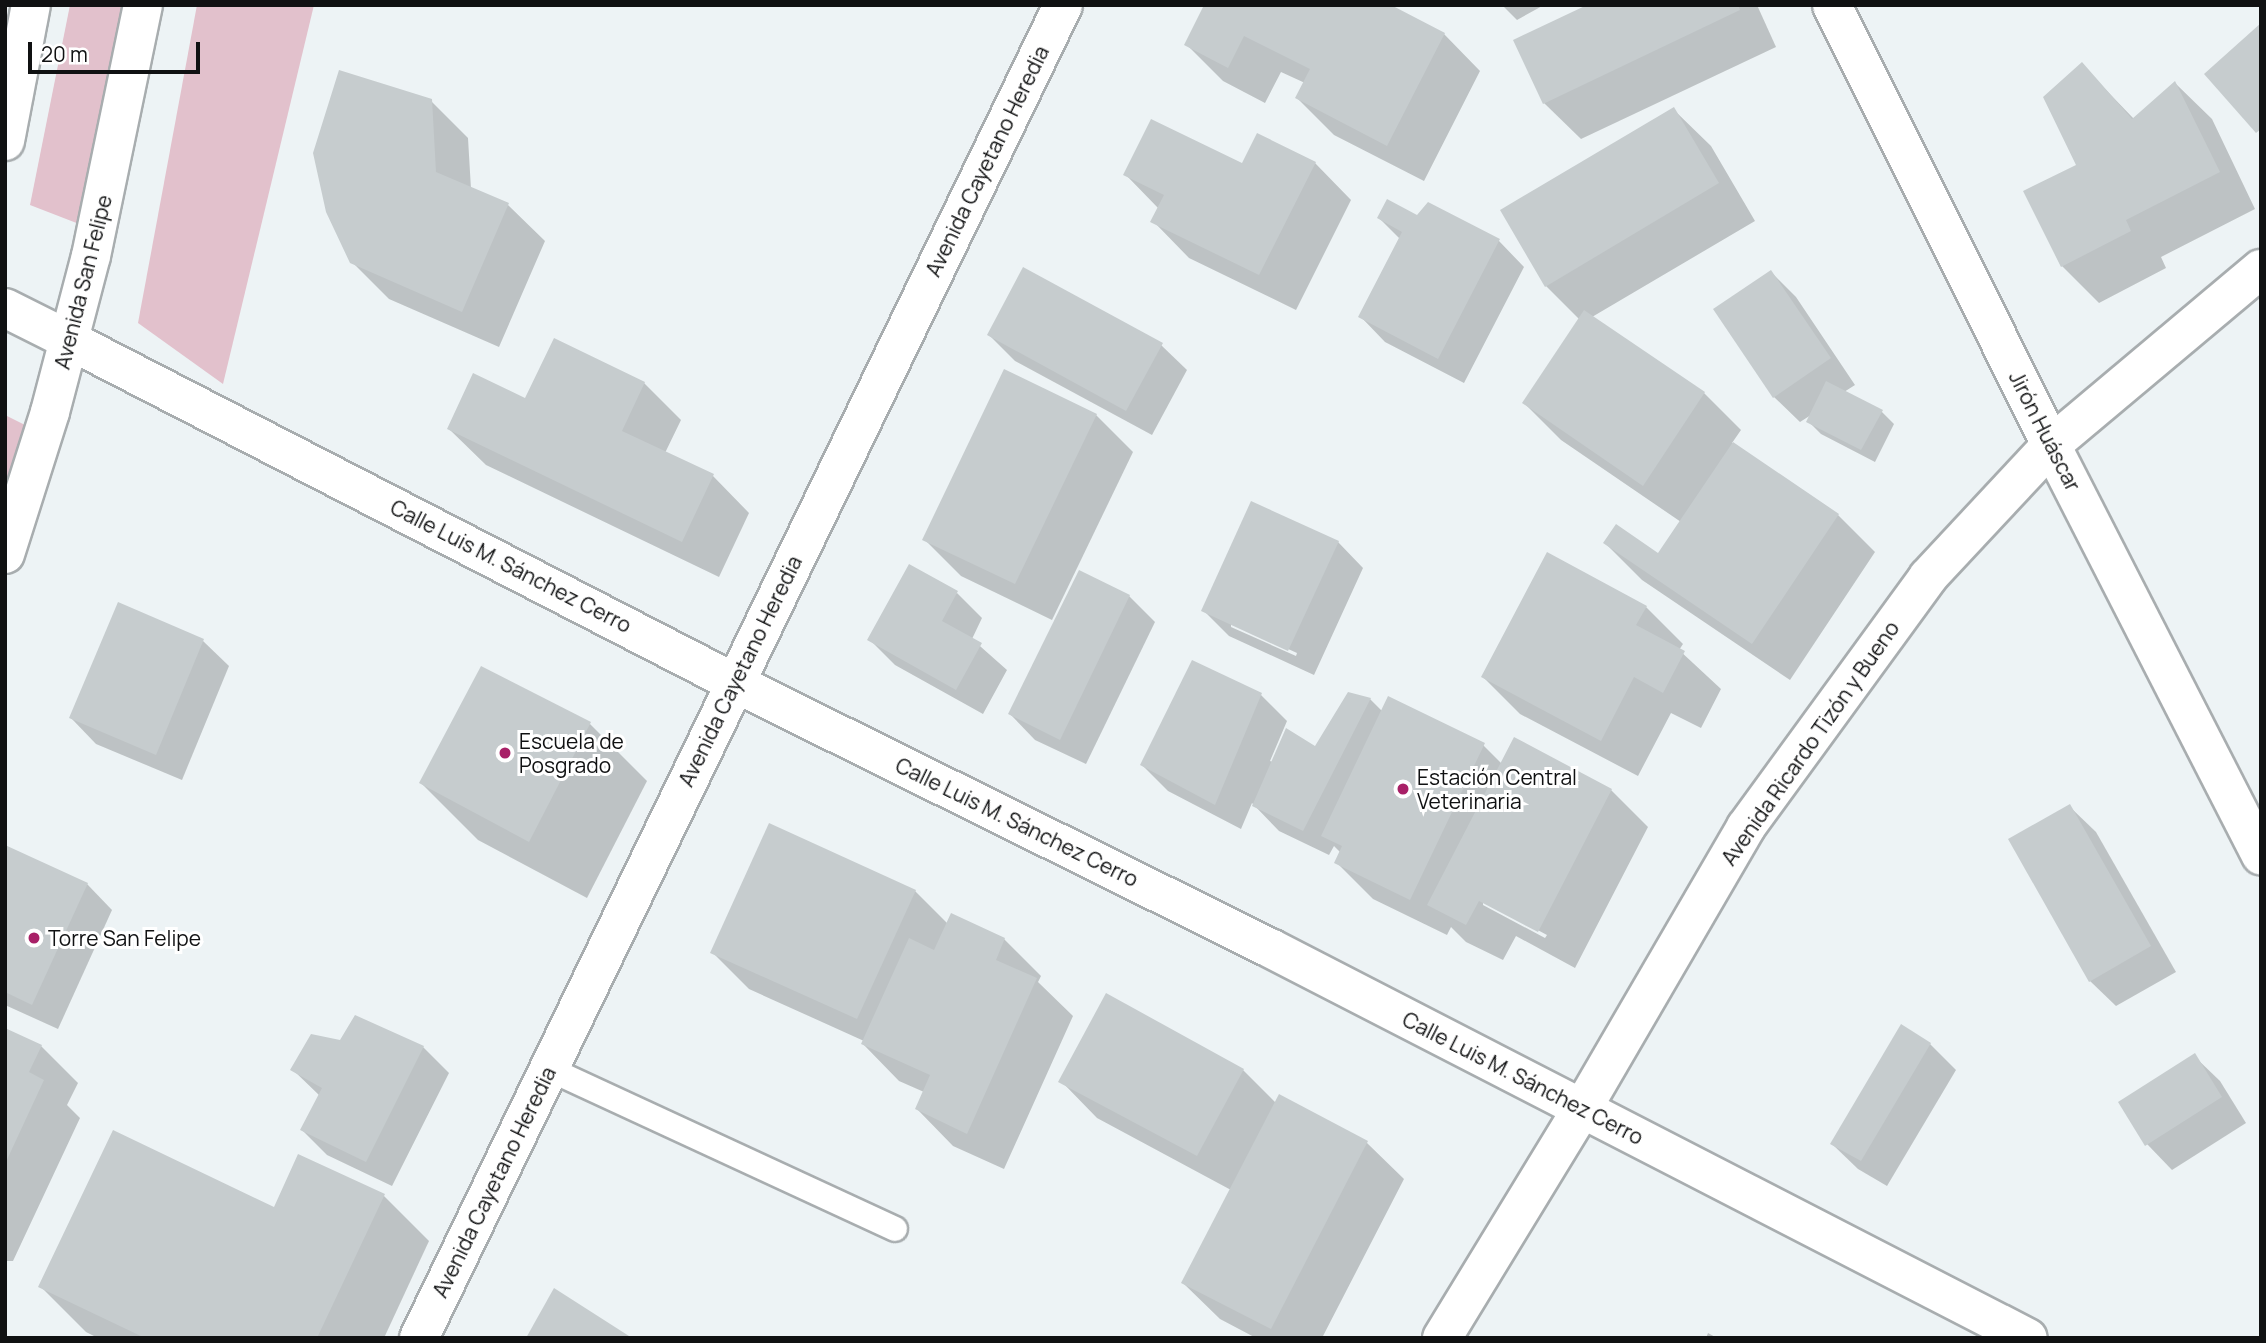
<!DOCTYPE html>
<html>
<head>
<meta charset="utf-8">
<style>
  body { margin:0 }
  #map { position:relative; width:2266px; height:1343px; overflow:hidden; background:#edf3f5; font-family:Manrope,sans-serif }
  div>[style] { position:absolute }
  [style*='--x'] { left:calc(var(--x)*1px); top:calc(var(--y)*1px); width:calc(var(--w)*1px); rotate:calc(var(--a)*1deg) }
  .green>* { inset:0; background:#e2c1cc }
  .shadow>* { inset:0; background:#0003 }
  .building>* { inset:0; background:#c6ccce }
  .roads { filter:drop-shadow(2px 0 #a8adaf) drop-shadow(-2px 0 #a8adaf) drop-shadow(0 2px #a8adaf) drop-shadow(0 -2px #a8adaf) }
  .service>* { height:24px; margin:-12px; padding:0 12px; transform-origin:12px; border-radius:12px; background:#fff }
  .minor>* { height:38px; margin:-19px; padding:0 19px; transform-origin:19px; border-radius:19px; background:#fff }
  .tertiary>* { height:38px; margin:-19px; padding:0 19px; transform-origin:19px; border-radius:19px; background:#fff }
  .secondary>* { height:38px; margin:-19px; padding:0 19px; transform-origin:19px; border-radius:19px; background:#fff }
  .dots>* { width:19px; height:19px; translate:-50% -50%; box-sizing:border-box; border:4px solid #fff; border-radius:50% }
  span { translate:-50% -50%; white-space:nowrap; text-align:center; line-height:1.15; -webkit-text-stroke:6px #fff; paint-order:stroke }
  .street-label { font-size:21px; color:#101112 }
  .poi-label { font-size:21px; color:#101112 }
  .left { translate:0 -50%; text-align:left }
  .frame { position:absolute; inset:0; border:7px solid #101112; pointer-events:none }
  .scale { position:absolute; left:28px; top:42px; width:172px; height:32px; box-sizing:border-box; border:4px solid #101112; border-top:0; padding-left:9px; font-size:21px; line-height:24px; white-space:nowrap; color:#101112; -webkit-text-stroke:5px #fff; paint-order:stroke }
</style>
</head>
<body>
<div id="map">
  <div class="green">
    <div style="clip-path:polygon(70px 5px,147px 5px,92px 229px,30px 205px)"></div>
    <div style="clip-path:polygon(197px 5px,314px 5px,223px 384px,138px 323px)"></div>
    <div style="clip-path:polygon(5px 415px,43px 434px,5px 557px)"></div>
  </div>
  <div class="shadow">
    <div style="clip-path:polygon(1206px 5px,1444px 34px,1480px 71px,1424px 181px,1334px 135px,1297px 98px,1305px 83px,1281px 72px,1265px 103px,1223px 81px,1187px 45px)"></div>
    <div style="clip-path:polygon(1502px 5px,1544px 5px,1517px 20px)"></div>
    <div style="clip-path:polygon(1591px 5px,1757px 5px,1776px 47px,1581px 139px,1544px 103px)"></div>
    <div style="clip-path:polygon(2082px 65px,2134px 119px,2175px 83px,2212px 119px,2255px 209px,2161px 257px,2166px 268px,2099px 303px,2062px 266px,2079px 166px)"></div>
    <div style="clip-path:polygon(431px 101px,468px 138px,471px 189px,508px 205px,545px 241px,499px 347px,389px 299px,352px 262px)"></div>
    <div style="clip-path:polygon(1674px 110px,1711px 146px,1755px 221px,1592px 317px,1704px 393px,1741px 430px,1732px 443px,1838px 515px,1875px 552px,1790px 680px,1642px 580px,1605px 543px,1659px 555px,1681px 522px,1561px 440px,1524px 403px,1580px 320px,1546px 286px)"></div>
    <div style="clip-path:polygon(1315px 163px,1351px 200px,1296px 310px,1189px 258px,1153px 221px,1159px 209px,1125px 174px)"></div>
    <div style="clip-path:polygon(1418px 217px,1499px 241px,1524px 267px,1464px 383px,1385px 342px,1360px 316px,1400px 239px,1379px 218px)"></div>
    <div style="clip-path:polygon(1771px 272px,1796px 297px,1855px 385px,1844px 392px,1881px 411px,1894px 424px,1875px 462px,1821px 434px,1808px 421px,1811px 415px,1800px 422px,1774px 397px)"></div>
    <div style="clip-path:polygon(989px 335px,1161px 345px,1187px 370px,1152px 435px,1015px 361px)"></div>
    <div style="clip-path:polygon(644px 383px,681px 420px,665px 453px,713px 476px,749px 513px,719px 577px,486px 465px,449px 429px,526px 400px)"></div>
    <div style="clip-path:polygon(1096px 415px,1133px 452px,1052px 620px,961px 576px,924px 539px)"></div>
    <div style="clip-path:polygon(evenodd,1338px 542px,1363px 568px,1314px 675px,1229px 636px,1203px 610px,1338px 542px,1231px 623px,1297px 653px,1296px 656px,1231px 627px,1231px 623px)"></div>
    <div style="clip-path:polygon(957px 593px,982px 618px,972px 639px,1007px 670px,983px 714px,895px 665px,869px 639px)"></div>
    <div style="clip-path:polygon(1129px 596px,1155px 622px,1086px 764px,1035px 740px,1010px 714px)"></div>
    <div style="clip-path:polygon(1646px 607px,1683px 644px,1679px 650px,1721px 689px,1701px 728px,1671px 713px,1638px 776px,1520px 714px,1483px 677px)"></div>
    <div style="clip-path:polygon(203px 641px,229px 666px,182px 780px,96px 744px,71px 718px)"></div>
    <div style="clip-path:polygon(evenodd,1193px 662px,1261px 695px,1287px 721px,1270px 761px,1273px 762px,1316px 749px,1370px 699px,1383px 712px,1483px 745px,1502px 764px,1611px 790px,1648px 827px,1575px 968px,1516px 936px,1503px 960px,1466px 942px,1451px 927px,1447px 935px,1373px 899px,1336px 862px,1341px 853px,1334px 846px,1329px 855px,1279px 831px,1252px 803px,1241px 829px,1168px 791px,1142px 765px,1193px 662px,1483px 901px,1547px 935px,1545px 938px,1483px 905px,1483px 901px)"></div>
    <div style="clip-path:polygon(590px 724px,647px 781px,587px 898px,478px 840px,421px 783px)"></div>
    <div style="clip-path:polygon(2070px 807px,2096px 832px,2176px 972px,2116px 1006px,2090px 981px)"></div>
    <div style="clip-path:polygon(5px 847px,87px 884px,112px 910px,58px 1029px,5px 1005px)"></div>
    <div style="clip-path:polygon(915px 891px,948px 924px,1004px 939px,1041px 976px,1038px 982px,1073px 1016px,1004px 1169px,953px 1146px,917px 1109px,924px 1092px,899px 1081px,863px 1044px,864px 1041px,749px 989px,712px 952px)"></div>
    <div style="clip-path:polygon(5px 1030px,41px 1046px,78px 1083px,67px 1105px,80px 1118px,13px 1261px,5px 1261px)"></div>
    <div style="clip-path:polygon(341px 1042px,423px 1047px,449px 1073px,392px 1186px,327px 1155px,302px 1130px,320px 1096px,292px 1069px)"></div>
    <div style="clip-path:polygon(1930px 1044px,1956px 1070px,1887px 1186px,1858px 1169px,1832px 1144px)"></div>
    <div style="clip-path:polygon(2194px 1056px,2220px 1081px,2246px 1123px,2172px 1170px,2147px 1144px)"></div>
    <div style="clip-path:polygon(1243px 1070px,1276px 1103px,1279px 1096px,1367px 1143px,1404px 1179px,1322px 1338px,1256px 1338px,1220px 1319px,1183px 1283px,1231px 1190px,1097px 1118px,1061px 1081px)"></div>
    <div style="clip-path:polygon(384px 1196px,429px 1241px,384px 1338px,98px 1338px,86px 1332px,40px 1286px,274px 1209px)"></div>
    <div style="clip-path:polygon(1708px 1333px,1717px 1338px,1706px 1338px)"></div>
  </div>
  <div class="building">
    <div style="clip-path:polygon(1204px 5px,1391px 5px,1445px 33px,1387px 146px,1295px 98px,1310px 69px,1244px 36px,1228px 68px,1184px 45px)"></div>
    <div style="clip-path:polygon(1587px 5px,1738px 5px,1740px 10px,1543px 104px,1513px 40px)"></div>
    <div style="clip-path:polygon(2261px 23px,2261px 129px,2256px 133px,2204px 74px)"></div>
    <div style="clip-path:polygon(2082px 62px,2132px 119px,2175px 81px,2220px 172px,2126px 220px,2131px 231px,2061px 267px,2023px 191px,2076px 165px,2043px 97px)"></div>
    <div style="clip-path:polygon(339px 70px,432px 99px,436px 172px,509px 203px,462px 312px,350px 263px,326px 212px,313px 153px)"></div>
    <div style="clip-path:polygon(1674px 107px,1719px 183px,1545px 287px,1500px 210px)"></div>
    <div style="clip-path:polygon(1151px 119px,1242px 163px,1257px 133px,1316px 162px,1259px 275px,1150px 222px,1164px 195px,1123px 175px)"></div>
    <div style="clip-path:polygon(1387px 199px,1417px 215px,1428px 202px,1500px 239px,1438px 359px,1358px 317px,1402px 232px,1377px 218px)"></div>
    <div style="clip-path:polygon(1023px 267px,1163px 343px,1126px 411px,987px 335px)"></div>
    <div style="clip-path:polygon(1771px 270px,1831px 358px,1773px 398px,1713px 309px)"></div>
    <div style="clip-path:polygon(1584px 310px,1705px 392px,1643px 486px,1522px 403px)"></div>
    <div style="clip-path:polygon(554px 338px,645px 382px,622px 431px,714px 474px,682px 542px,447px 429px,473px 373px,525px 398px)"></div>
    <div style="clip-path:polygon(1004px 369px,1097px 414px,1015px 584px,922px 540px)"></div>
    <div style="clip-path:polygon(1826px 381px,1883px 410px,1861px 450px,1806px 422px)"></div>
    <div style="clip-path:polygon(1733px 442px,1839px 514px,1752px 644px,1603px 543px,1616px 524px,1658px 553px)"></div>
    <div style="clip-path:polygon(1251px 501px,1339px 541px,1288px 651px,1201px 611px)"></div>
    <div style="clip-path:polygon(1547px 552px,1647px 606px,1636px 625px,1685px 651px,1663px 693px,1634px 677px,1601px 741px,1481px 677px)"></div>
    <div style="clip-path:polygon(909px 564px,958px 591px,942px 621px,982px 643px,956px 690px,867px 640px)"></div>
    <div style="clip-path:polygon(1079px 570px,1130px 595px,1060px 740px,1008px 714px)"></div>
    <div style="clip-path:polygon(118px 602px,204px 639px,156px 755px,69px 718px)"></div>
    <div style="clip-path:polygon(1192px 660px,1262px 693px,1215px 805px,1140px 765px)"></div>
    <div style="clip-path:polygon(481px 666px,591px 722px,529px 842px,419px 783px)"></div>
    <div style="clip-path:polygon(1348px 692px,1371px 698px,1303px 831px,1252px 806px,1286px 728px,1315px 746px)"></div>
    <div style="clip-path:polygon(1388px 696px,1485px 743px,1410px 900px,1334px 863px,1342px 846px,1321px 836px)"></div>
    <div style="clip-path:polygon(1514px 737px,1612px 789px,1538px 932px,1479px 901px,1466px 925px,1427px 905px)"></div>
    <div style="clip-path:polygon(2070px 804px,2151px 946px,2089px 982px,2008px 839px)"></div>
    <div style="clip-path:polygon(769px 823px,916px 890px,857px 1019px,710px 953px)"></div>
    <div style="clip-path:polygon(5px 845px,88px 883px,32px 1005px,5px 992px)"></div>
    <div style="clip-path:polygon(951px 913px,1005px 938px,996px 960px,1037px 978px,967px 1134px,915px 1109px,930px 1075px,861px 1044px,909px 938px,934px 950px)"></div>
    <div style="clip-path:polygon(1106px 993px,1244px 1069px,1197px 1156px,1058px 1082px)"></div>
    <div style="clip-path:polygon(355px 1015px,424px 1046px,366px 1162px,300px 1130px,322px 1088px,290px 1070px,311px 1034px,340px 1040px)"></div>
    <div style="clip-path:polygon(1901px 1024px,1931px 1043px,1861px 1161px,1830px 1144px)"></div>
    <div style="clip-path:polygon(5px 1028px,42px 1045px,29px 1072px,44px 1080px,5px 1164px)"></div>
    <div style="clip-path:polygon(2195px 1053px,2222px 1097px,2145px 1146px,2118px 1102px)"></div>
    <div style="clip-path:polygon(1279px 1094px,1368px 1141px,1271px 1329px,1181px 1283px)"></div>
    <div style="clip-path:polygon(113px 1130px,274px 1207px,298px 1154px,385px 1194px,317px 1338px,145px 1338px,38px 1287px)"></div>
    <div style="clip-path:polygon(554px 1288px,629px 1336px,628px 1338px,526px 1338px)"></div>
  </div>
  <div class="roads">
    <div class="service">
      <div style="--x:549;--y:1069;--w:381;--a:24.8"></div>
    </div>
    <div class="minor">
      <div style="--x:1832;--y:5;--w:491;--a:63.5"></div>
      <div style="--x:2051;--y:445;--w:461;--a:62.9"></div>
      <div style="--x:69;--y:340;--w:749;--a:27.25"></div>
      <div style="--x:735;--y:683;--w:597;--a:26.35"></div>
      <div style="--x:1270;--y:948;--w:852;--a:27.23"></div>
      <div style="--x:419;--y:1338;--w:1480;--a:-64.21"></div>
      <div style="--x:1442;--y:1338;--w:268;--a:-58.6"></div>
      <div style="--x:1582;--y:1109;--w:326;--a:-59.8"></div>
      <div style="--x:1746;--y:827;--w:309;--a:-53.9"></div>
      <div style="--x:1928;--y:577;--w:180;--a:-47"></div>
      <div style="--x:2051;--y:445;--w:274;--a:-40"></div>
    </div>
    <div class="tertiary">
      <div style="--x:5;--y:308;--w:72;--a:26.6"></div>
    </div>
    <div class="secondary">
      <div style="--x:5;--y:141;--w:138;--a:-79.2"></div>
      <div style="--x:5;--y:554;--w:149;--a:-72.4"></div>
      <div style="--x:50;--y:412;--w:161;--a:-75.3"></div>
      <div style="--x:91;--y:256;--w:256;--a:-78.3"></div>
    </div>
  </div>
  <div class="dots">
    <div style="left:505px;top:753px;background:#a82067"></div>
    <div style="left:1403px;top:789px;background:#a82067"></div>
    <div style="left:34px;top:938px;background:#a82067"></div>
  </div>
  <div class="street-label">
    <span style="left:987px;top:161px;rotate:-64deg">Avenida Cayetano Heredia</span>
    <span style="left:83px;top:282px;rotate:-76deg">Avenida San Felipe</span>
    <span style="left:2045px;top:431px;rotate:63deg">Jirón Huáscar</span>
    <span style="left:511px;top:566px;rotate:27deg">Calle Luis M. Sánchez Cerro</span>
    <span style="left:740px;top:671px;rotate:-64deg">Avenida Cayetano Heredia</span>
    <span style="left:1810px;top:743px;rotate:-55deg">Avenida Ricardo Tizón y Bueno</span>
    <span style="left:1017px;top:822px;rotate:26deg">Calle Luis M. Sánchez Cerro</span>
    <span style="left:1523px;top:1078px;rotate:27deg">Calle Luis M. Sánchez Cerro</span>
    <span style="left:494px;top:1182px;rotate:-64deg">Avenida Cayetano Heredia</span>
  </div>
  <div class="poi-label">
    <span class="left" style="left:519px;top:753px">Escuela de<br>Posgrado</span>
    <span class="left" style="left:1417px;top:789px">Estación Central<br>Veterinaria</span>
    <span class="left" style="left:48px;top:938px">Torre San Felipe</span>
  </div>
  <div class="frame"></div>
  <div class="scale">20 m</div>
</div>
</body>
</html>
